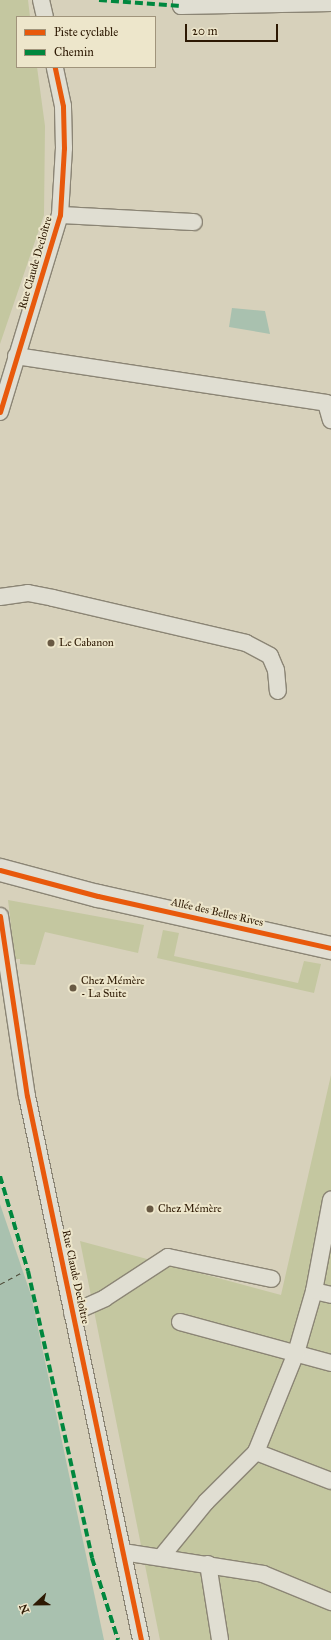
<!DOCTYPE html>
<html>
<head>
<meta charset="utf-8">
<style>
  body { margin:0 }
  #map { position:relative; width:331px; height:1640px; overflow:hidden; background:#d7d1bb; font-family:"IM FELL Great Primer",serif }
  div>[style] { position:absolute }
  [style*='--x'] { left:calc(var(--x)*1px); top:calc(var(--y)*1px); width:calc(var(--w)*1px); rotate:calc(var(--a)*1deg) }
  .green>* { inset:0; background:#c4c7a0 }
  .water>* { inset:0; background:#a9c1af }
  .ferry>* { height:1px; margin-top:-0.5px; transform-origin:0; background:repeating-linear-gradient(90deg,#4c4935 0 5px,transparent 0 9px) }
  .roads { filter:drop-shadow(1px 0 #8b8575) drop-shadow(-1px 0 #8b8575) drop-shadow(0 1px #8b8575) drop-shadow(0 -1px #8b8575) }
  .lane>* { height:16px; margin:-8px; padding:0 8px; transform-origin:8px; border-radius:8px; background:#e0ded2 }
  .street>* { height:22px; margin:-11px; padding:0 11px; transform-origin:11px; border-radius:11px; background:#e0ded2 }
  .quiet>* { height:4px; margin-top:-2px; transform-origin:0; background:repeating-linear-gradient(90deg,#00873e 0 8px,transparent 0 12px) }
  .cycleway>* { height:5px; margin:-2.5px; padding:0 2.5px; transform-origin:2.5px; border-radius:2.5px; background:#e8590c }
  .dots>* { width:11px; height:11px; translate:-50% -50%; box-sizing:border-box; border:2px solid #ede6cb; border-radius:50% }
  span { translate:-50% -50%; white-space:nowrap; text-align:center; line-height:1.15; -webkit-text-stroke:4px #ede6cb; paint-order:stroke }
  .street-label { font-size:11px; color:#2d1903 }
  .poi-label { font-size:11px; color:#2d1903 }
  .left { translate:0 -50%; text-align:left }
  .legend { position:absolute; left:16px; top:16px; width:140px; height:52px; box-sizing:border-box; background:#ede6cb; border:1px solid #a0947b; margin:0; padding:5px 7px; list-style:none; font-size:12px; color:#2d1903 }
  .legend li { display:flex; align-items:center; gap:8px; height:20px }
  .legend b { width:20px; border:1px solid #a0947b }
  .north { position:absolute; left:16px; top:1584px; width:40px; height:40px; -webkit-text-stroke:3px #ede6cb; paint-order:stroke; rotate:248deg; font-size:11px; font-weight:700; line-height:16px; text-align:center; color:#2d1903 }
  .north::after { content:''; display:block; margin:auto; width:14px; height:18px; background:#2d1903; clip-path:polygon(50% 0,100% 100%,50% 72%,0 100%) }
  .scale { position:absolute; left:185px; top:24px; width:93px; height:18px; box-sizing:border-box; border:2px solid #2d1903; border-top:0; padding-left:5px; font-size:12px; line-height:14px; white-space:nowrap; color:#2d1903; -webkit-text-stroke:3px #ede6cb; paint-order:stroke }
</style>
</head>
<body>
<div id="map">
  <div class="green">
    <div style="clip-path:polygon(0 0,28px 0,30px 17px,17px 17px,17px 67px,37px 67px,45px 126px,44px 215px,0 344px)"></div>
    <div style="clip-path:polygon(8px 900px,144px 925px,138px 953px,45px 932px,35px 965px,20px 964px,20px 959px,15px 959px)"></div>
    <div style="clip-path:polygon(163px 930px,179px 933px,174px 956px,298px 983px,304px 961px,321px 964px,314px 993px,157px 958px)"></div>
    <div style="clip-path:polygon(331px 1075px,331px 1640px,160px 1640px,80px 1241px,281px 1295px)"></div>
  </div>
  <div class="water">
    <div style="clip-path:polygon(232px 308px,265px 311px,270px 334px,229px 327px)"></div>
    <div style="clip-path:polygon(0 1204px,31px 1295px,104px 1640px,0 1640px)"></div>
  </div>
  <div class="ferry">
    <div style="--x:0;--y:1284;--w:26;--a:-28"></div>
  </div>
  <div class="roads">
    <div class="lane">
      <div style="--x:41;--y:0;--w:17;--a:77"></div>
      <div style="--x:181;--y:0;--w:6;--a:90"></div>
      <div style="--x:181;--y:6;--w:150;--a:-1.1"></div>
      <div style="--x:60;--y:215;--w:134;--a:3"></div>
      <div style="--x:16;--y:356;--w:314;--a:8.6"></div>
      <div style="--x:326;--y:403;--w:18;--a:74"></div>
      <div style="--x:0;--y:412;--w:206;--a:-73.1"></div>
      <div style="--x:60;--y:215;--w:67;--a:-86.6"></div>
      <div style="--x:64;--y:148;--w:42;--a:-91.4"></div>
      <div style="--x:63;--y:106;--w:40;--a:-102"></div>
      <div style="--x:0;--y:597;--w:28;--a:-8"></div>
      <div style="--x:28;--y:593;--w:25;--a:11"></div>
      <div style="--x:53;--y:598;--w:198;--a:13.1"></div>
      <div style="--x:246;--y:643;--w:27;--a:28"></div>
      <div style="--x:270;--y:656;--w:15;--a:67"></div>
      <div style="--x:276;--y:670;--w:21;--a:85"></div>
      <div style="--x:0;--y:916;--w:182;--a:81.5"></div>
      <div style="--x:27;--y:1096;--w:556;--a:78.16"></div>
      <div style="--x:314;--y:1291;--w:17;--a:13"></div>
      <div style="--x:72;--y:1313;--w:36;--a:-24"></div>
      <div style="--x:105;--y:1298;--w:75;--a:-33.1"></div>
      <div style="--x:168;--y:1257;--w:106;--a:11.9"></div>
      <div style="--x:180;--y:1322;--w:156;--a:15.2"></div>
      <div style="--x:256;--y:1452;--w:80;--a:21.1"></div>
      <div style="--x:123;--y:1552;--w:142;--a:8.9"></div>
      <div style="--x:263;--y:1574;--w:74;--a:22.4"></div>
      <div style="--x:162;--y:1556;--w:70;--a:-50.8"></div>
      <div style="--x:206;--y:1502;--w:71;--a:-45"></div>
      <div style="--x:256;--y:1452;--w:107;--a:-68"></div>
      <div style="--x:296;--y:1353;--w:65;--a:-73.8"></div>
      <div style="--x:314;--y:1291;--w:93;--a:-79.4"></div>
      <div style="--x:208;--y:1564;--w:77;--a:81"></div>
    </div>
    <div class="street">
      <div style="--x:0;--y:870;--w:101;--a:14.9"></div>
      <div style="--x:98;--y:896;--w:239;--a:12.6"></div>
    </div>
  </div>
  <div class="quiet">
    <div style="--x:99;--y:0;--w:82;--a:4.2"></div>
    <div style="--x:0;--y:1176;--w:99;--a:73.6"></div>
    <div style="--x:28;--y:1271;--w:294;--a:77.4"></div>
    <div style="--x:92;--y:1558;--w:86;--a:72.4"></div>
  </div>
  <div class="cycleway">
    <div style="--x:0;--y:412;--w:206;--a:-73.1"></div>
    <div style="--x:60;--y:215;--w:67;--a:-86.6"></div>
    <div style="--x:64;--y:148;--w:42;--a:-91.4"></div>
    <div style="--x:63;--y:106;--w:40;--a:-102"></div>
    <div style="--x:0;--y:870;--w:101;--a:14.9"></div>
    <div style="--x:98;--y:896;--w:239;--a:12.6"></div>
    <div style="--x:0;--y:916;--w:182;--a:81.5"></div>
    <div style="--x:27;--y:1096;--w:556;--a:78.16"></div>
  </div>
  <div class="dots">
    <div style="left:51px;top:643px;background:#685943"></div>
    <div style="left:73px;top:988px;background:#685943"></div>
    <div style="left:150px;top:1209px;background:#685943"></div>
  </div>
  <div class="street-label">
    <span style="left:36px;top:263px;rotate:-74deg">Rue Claude Decloître</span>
    <span style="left:217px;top:913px;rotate:13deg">Allée des Belles Rives</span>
    <span style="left:75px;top:1277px;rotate:78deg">Rue Claude Decloître</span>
  </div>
  <div class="poi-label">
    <span class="left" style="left:59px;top:643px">Le Cabanon</span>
    <span class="left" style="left:81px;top:988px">Chez Mémère<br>- La Suite</span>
    <span class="left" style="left:158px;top:1209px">Chez Mémère</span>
  </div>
  <ul class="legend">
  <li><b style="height:5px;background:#e8590c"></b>Piste cyclable</li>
  <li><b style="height:5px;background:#00873e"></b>Chemin</li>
  </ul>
  <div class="north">N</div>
  <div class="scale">20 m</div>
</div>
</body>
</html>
